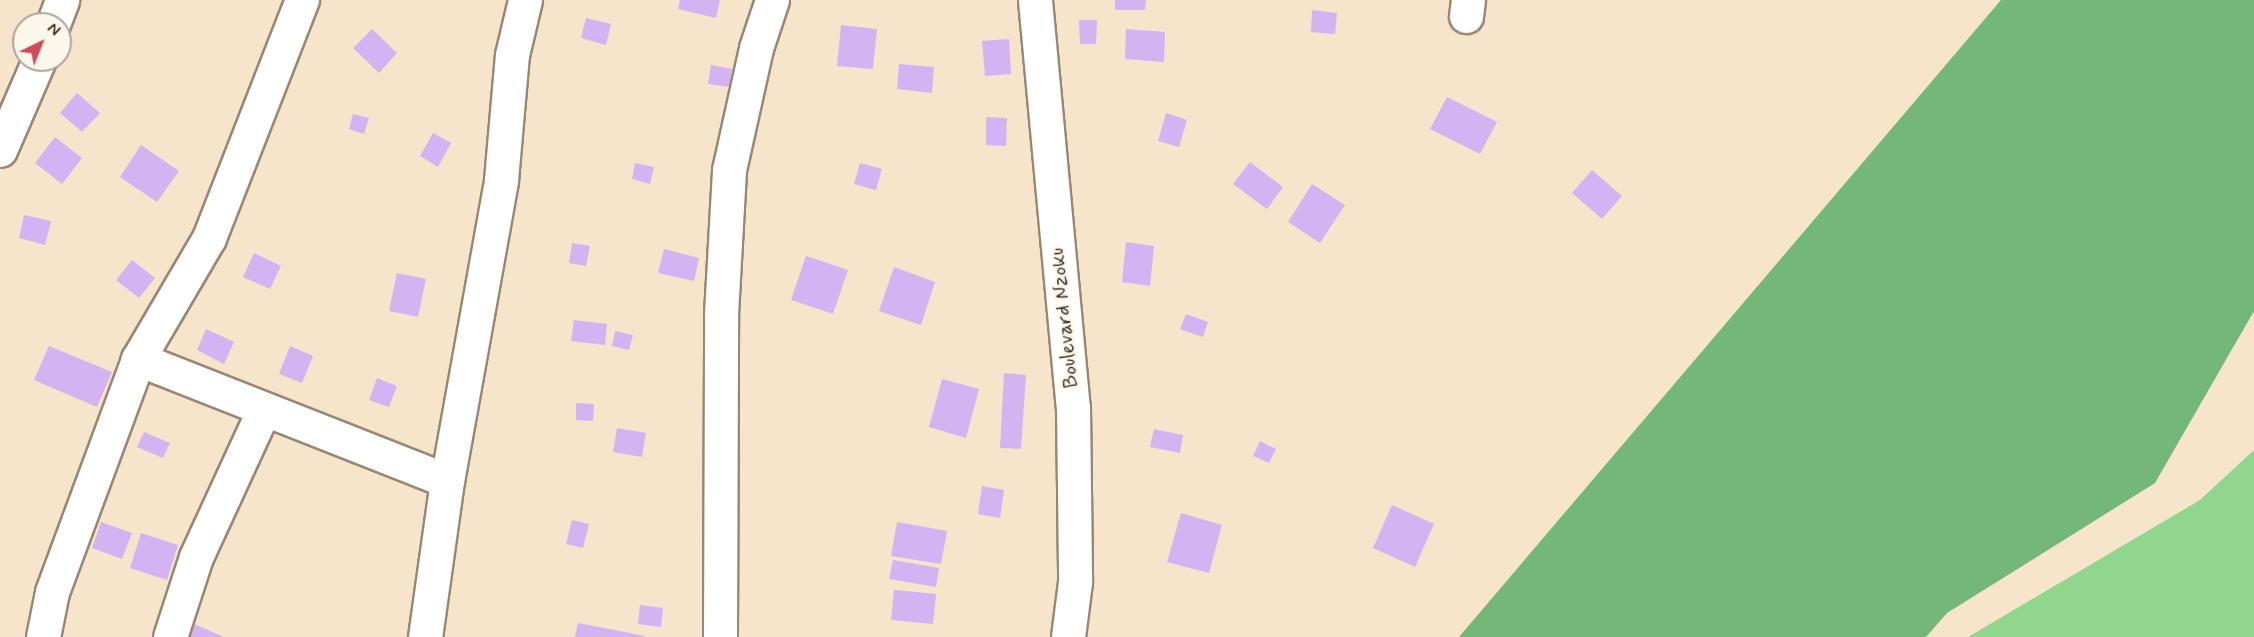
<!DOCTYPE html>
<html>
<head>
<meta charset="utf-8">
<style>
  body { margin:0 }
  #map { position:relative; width:2254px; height:637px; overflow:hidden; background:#f6e4cb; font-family:Mynerve,sans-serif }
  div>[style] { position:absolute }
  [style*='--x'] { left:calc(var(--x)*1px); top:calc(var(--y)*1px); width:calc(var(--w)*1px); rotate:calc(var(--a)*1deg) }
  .green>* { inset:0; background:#90d68f }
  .forest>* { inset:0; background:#74b77a }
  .building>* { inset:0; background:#d5b3f2 }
  .roads { filter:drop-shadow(2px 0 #988774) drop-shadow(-2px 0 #988774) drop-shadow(0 2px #988774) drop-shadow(0 -2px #988774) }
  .minor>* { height:33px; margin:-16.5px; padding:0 16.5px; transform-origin:16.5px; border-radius:16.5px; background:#fff }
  span { translate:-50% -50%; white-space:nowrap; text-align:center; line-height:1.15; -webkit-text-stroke:4.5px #fbf7ec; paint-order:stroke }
  .street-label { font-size:21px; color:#3b2a1e }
  .north { position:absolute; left:12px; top:12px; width:60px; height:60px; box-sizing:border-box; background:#fbf7ec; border:2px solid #aea59a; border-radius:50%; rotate:43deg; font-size:16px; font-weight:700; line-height:24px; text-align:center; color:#3b2a1e }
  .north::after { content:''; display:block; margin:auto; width:21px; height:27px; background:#d1495b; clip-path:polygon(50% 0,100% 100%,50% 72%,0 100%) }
</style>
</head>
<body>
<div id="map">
  <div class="green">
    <div style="clip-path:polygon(2254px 450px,2254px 637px,1968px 637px,2200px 500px)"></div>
  </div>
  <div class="forest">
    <div style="clip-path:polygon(2001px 0,2254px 0,2254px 311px,2155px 483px,1947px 613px,1926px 637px,1459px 637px)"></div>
  </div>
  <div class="building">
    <div style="clip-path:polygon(680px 0,720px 0,716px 18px,678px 9px)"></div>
    <div style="clip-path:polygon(1115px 0,1146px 0,1145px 10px,1115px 10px)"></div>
    <div style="clip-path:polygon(1312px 10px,1337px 13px,1335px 34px,1311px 32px)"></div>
    <div style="clip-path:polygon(586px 18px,611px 24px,606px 45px,581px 38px)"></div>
    <div style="clip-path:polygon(1079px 20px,1097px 20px,1096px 44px,1080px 44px)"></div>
    <div style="clip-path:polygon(841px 25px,877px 29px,873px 69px,837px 66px)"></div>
    <div style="clip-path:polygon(372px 29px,397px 53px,379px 73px,353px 48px)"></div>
    <div style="clip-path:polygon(1126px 29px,1165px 32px,1164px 62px,1125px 59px)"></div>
    <div style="clip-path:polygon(1009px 39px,1011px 74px,985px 76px,982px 41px)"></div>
    <div style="clip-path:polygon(899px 64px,934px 67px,932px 93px,897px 89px)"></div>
    <div style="clip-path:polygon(711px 65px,732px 69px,729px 87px,708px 84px)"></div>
    <div style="clip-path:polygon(77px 93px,100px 113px,82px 132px,60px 113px)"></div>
    <div style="clip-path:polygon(1447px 97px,1497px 122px,1480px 154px,1430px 129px)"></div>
    <div style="clip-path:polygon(1166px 113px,1187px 120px,1179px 147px,1158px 141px)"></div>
    <div style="clip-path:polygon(353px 114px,369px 118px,364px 134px,349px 129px)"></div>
    <div style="clip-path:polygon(986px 117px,1007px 118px,1006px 146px,986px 145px)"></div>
    <div style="clip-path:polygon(433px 133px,451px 143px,438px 167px,420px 156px)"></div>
    <div style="clip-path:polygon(55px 137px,82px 158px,62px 184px,35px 163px)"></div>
    <div style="clip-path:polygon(141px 145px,179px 171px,157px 202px,120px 177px)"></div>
    <div style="clip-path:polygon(1250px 162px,1283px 187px,1267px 209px,1233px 184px)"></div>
    <div style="clip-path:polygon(635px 163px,654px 167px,650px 184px,632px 179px)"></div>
    <div style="clip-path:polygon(860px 163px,882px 169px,876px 190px,854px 184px)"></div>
    <div style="clip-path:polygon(1592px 170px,1622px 196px,1602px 219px,1572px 193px)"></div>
    <div style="clip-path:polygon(1312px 184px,1345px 205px,1320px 243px,1288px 222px)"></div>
    <div style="clip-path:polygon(24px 215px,51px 221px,45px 245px,19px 238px)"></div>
    <div style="clip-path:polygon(1126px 242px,1154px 246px,1150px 286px,1122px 282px)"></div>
    <div style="clip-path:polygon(572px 243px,590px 246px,586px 266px,569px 263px)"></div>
    <div style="clip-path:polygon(664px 249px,699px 258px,694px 281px,658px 273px)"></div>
    <div style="clip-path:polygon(254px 253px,281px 266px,270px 289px,243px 277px)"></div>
    <div style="clip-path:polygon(806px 256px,848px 270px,833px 314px,791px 300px)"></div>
    <div style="clip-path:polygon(132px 260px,155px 278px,139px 298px,116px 280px)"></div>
    <div style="clip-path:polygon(894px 267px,935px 282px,921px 325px,879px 311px)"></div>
    <div style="clip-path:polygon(397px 273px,426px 279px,418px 317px,389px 311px)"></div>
    <div style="clip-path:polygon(1186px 314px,1208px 322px,1203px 337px,1180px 329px)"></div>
    <div style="clip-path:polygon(574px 320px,607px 324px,605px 345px,571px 341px)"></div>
    <div style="clip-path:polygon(206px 329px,234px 342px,224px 364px,197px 350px)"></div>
    <div style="clip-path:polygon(615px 331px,633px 335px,629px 350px,612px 346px)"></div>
    <div style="clip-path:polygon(49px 346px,112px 372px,97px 407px,34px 380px)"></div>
    <div style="clip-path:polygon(290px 346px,313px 356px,302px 383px,279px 374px)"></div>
    <div style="clip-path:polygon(1004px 373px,1026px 375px,1021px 449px,1000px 448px)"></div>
    <div style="clip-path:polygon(377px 378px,397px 386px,389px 407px,369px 400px)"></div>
    <div style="clip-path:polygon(942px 379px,979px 389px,966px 438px,929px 427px)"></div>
    <div style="clip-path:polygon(576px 403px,594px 404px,593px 421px,576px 420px)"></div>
    <div style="clip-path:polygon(617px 428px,646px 433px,642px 457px,613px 452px)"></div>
    <div style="clip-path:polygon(1154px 429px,1183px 435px,1180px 453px,1150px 447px)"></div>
    <div style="clip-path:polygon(144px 432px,170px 443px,163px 458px,137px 447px)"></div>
    <div style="clip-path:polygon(1260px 441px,1276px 449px,1269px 463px,1253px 456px)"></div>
    <div style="clip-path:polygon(982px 486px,1004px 490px,1000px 518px,978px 514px)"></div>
    <div style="clip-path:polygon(1392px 505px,1434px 524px,1415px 567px,1373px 548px)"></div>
    <div style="clip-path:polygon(1181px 513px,1222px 525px,1209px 573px,1167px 562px)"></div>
    <div style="clip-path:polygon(572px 520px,589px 524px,583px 548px,566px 544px)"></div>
    <div style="clip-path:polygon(101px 522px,132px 533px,122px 559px,92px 548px)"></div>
    <div style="clip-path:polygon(897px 522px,947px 531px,941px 564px,891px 556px)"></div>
    <div style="clip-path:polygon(141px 533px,178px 545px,167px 580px,130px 568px)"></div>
    <div style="clip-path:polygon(893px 560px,939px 568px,936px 587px,889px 579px)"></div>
    <div style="clip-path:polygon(894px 590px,936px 594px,933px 624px,891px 620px)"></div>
    <div style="clip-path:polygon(640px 605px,663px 608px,661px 627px,638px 624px)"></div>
    <div style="clip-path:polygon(578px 623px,645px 636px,645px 637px,575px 637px)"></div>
    <div style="clip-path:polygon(194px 624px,224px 637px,188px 637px)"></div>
  </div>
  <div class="roads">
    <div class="minor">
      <div style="--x:1035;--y:0;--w:409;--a:84.7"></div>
      <div style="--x:1073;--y:407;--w:175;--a:89.3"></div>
      <div style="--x:1075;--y:582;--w:55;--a:97.3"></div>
      <div style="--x:1466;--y:16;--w:16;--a:-83"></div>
      <div style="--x:53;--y:24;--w:26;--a:-69"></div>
      <div style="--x:0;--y:150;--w:98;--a:-66.6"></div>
      <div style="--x:138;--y:359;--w:332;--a:21.5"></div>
      <div style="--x:43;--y:637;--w:46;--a:-78.7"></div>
      <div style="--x:52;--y:592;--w:248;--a:-69.7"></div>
      <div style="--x:138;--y:359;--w:140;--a:-59.6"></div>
      <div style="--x:209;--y:238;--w:256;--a:-68.7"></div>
      <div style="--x:170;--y:637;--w:84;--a:-72"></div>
      <div style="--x:196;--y:557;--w:163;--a:-65.3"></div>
      <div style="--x:425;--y:637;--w:158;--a:-82"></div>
      <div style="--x:447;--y:481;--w:306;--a:-79.8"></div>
      <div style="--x:501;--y:180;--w:125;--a:-85"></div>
      <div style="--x:512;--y:55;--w:57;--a:-76.7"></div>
      <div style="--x:720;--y:637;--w:323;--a:-89.8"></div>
      <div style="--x:721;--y:314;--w:144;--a:-86.8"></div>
      <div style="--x:729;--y:170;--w:125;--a:-77.5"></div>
      <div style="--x:756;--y:48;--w:51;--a:-71.6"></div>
    </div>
  </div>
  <div class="street-label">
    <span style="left:1064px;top:318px;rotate:-96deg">Boulevard Nzoku</span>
  </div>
  <div class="north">N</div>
</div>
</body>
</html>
